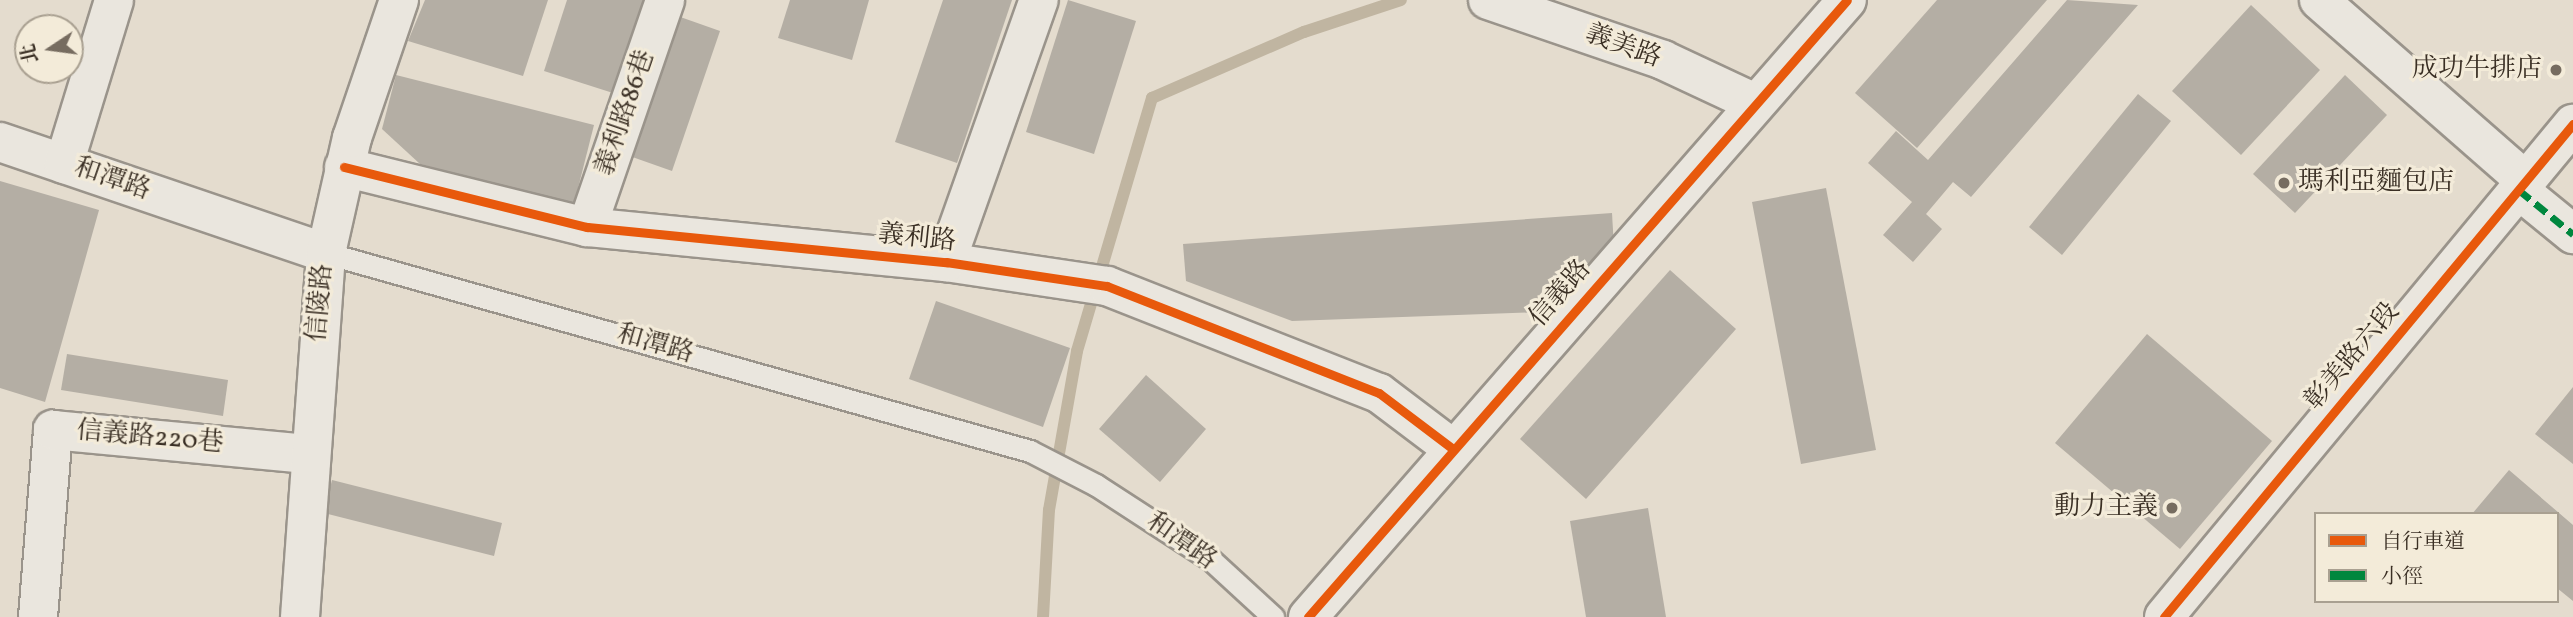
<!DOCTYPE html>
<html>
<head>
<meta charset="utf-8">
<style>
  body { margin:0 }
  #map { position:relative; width:2573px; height:617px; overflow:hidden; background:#e4dcce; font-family:Vollkorn,"Noto Serif TC",serif }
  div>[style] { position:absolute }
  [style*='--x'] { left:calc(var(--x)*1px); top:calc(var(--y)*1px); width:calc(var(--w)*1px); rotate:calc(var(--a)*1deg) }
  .stream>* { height:12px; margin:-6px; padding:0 6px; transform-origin:6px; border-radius:6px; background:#c0b5a1 }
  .building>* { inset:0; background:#b4aea4 }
  .roads { filter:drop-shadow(2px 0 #9a948b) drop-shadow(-2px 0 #9a948b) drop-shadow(0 2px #9a948b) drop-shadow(0 -2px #9a948b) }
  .service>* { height:21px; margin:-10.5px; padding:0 10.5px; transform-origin:10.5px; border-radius:10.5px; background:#eae6de }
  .minor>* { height:38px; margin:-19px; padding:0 19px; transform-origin:19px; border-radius:19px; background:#eae6de }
  .tertiary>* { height:38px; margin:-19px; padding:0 19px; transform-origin:19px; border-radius:19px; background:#eae6de }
  .quiet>* { height:7px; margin-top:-3.5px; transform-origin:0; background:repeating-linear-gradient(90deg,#00873e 0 14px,transparent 0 21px) }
  .cycleway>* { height:9px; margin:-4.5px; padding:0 4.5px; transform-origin:4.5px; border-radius:4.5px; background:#e8590c }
  .dots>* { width:19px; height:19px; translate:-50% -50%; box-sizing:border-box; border:4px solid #f3ebd9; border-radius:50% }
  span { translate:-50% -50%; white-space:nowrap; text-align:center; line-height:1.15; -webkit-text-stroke:6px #f3ebd9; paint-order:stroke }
  .street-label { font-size:26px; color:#3a2f24 }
  .poi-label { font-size:26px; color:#3a2f24 }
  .right { translate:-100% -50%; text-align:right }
  .left { translate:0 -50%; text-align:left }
  .legend { position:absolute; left:2314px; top:512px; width:245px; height:91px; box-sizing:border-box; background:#f3ebd9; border:2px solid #a9a091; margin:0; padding:9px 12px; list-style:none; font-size:21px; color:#3a2f24 }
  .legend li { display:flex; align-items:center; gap:14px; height:35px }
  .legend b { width:35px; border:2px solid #a9a091 }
  .north { position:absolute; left:14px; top:14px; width:70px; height:70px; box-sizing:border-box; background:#f3ebd9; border:2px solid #a9a091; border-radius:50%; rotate:257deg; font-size:19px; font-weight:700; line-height:28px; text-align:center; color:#3a2f24 }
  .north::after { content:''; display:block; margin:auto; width:24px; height:32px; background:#766c60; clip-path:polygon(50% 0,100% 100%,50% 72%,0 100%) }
</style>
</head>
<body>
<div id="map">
  <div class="stream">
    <div style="--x:1043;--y:617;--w:107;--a:-86.8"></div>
    <div style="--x:1049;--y:510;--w:161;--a:-80"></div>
    <div style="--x:1077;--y:351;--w:264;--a:-73.5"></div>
    <div style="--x:1152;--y:98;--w:166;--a:-23.5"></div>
    <div style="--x:1304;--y:32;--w:102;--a:-18.3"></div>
  </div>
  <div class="building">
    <div style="clip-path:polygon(425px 0,548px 0,523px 76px,408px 41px)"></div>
    <div style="clip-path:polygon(567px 0,643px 0,613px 93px,544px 71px)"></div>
    <div style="clip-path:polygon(790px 0,869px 0,852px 60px,778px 38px)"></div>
    <div style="clip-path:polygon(943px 0,1012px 0,957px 163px,895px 142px)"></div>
    <div style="clip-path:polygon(1068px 0,1136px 21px,1094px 154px,1026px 132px)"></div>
    <div style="clip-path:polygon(1937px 0,2047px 0,1917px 148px,1855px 93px)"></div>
    <div style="clip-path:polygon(2067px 0,2138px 5px,1971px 197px,1953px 182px,1926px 214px,1942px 229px,1913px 262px,1883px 235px,1912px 202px,1868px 163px,1896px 131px,1928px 160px)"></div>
    <div style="clip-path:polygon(2251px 5px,2320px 70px,2241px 155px,2172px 91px)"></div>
    <div style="clip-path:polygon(669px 13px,720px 31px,672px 171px,621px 153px)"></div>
    <div style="clip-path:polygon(396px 75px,594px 125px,574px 204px,420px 164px,382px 129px)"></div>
    <div style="clip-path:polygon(2345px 75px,2387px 115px,2295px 213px,2253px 174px)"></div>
    <div style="clip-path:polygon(2138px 94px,2171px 121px,2062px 255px,2029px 227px)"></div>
    <div style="clip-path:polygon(0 181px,99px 210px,45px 402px,0 388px)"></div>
    <div style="clip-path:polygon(1826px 188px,1876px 450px,1801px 464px,1752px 202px)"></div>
    <div style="clip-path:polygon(1612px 213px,1614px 248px,1542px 312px,1292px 321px,1186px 281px,1183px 244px)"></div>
    <div style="clip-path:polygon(1670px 270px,1736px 329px,1586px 499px,1520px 439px)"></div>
    <div style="clip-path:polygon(936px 301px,1070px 348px,1043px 427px,909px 379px)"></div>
    <div style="clip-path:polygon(2147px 334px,2272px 441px,2180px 549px,2055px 443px)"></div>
    <div style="clip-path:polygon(67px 354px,228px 380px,223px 416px,61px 390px)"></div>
    <div style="clip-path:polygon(1146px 375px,1206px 429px,1160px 482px,1099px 429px)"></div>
    <div style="clip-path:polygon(2573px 387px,2573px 464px,2535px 434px)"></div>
    <div style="clip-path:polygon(2509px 470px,2573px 525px,2573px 601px,2557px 588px,2557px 514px,2472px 514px)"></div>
    <div style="clip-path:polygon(332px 480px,502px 523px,494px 556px,324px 513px)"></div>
    <div style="clip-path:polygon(1648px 508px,1666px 617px,1586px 617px,1570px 521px)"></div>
  </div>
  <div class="roads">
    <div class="service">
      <div style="--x:326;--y:253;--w:731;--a:15.71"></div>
      <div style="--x:1030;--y:451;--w:74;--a:27.3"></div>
      <div style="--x:1096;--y:485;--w:136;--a:33"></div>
      <div style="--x:1210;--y:559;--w:86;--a:42.6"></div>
    </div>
    <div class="minor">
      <div style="--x:1488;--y:0;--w:185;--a:18.9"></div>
      <div style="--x:1663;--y:60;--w:102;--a:25.1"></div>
      <div style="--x:2319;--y:0;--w:275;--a:41.2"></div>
      <div style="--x:0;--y:142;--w:344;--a:18.8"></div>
      <div style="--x:64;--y:164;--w:171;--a:-73"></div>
      <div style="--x:344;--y:167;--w:250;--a:13.9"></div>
      <div style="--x:587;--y:227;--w:361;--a:5.6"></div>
      <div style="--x:946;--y:262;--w:163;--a:8.5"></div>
      <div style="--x:1107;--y:286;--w:292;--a:21.5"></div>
      <div style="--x:1379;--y:393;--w:93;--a:37.1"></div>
      <div style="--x:2519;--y:190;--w:70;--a:39.2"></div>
      <div style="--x:587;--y:227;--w:240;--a:-71"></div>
      <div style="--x:946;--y:262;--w:278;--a:-70.5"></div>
      <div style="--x:38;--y:617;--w:188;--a:-85.4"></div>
      <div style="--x:53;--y:430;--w:255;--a:5.4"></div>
      <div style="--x:300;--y:617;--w:365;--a:-85.9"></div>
      <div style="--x:326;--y:253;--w:118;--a:-77.3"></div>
      <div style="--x:352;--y:138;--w:146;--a:-71.2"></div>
      <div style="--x:1308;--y:617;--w:819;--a:-48.86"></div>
    </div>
    <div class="tertiary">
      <div style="--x:2164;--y:617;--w:641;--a:-50.32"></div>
    </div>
  </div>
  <div class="quiet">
    <div style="--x:2519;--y:190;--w:70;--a:39.2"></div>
  </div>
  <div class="cycleway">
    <div style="--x:344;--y:167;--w:250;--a:13.9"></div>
    <div style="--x:587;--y:227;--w:361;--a:5.6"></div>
    <div style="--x:946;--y:262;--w:163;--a:8.5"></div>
    <div style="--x:1107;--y:286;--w:292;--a:21.5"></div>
    <div style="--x:1379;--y:393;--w:93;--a:37.1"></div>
    <div style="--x:1308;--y:617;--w:819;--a:-48.86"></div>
    <div style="--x:2164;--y:617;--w:641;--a:-50.32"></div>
  </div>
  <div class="dots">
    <div style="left:2556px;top:70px;background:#766c60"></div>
    <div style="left:2284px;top:183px;background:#766c60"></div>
    <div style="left:2172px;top:508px;background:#766c60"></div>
  </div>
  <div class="street-label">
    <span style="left:1623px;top:47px;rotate:20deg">義美路</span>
    <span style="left:626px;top:113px;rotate:-71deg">義利路86巷</span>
    <span style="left:112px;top:180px;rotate:19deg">和潭路</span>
    <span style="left:917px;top:239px;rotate:6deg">義利路</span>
    <span style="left:1561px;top:294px;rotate:-49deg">信義路</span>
    <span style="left:321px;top:303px;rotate:-85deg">信陵路</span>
    <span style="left:655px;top:345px;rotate:16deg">和潭路</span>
    <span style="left:2353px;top:357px;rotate:-50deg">彰美路六段</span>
    <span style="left:150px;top:438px;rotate:5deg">信義路220巷</span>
    <span style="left:1181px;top:542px;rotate:35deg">和潭路</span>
  </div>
  <div class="poi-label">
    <span class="right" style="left:2542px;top:70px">成功牛排店</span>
    <span class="left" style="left:2298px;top:183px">瑪利亞麵包店</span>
    <span class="right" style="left:2158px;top:508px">動力主義</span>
  </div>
  <ul class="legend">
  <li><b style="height:9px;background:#e8590c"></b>自行車道</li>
  <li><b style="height:9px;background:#00873e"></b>小徑</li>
  </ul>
  <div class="north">北</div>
</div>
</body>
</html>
